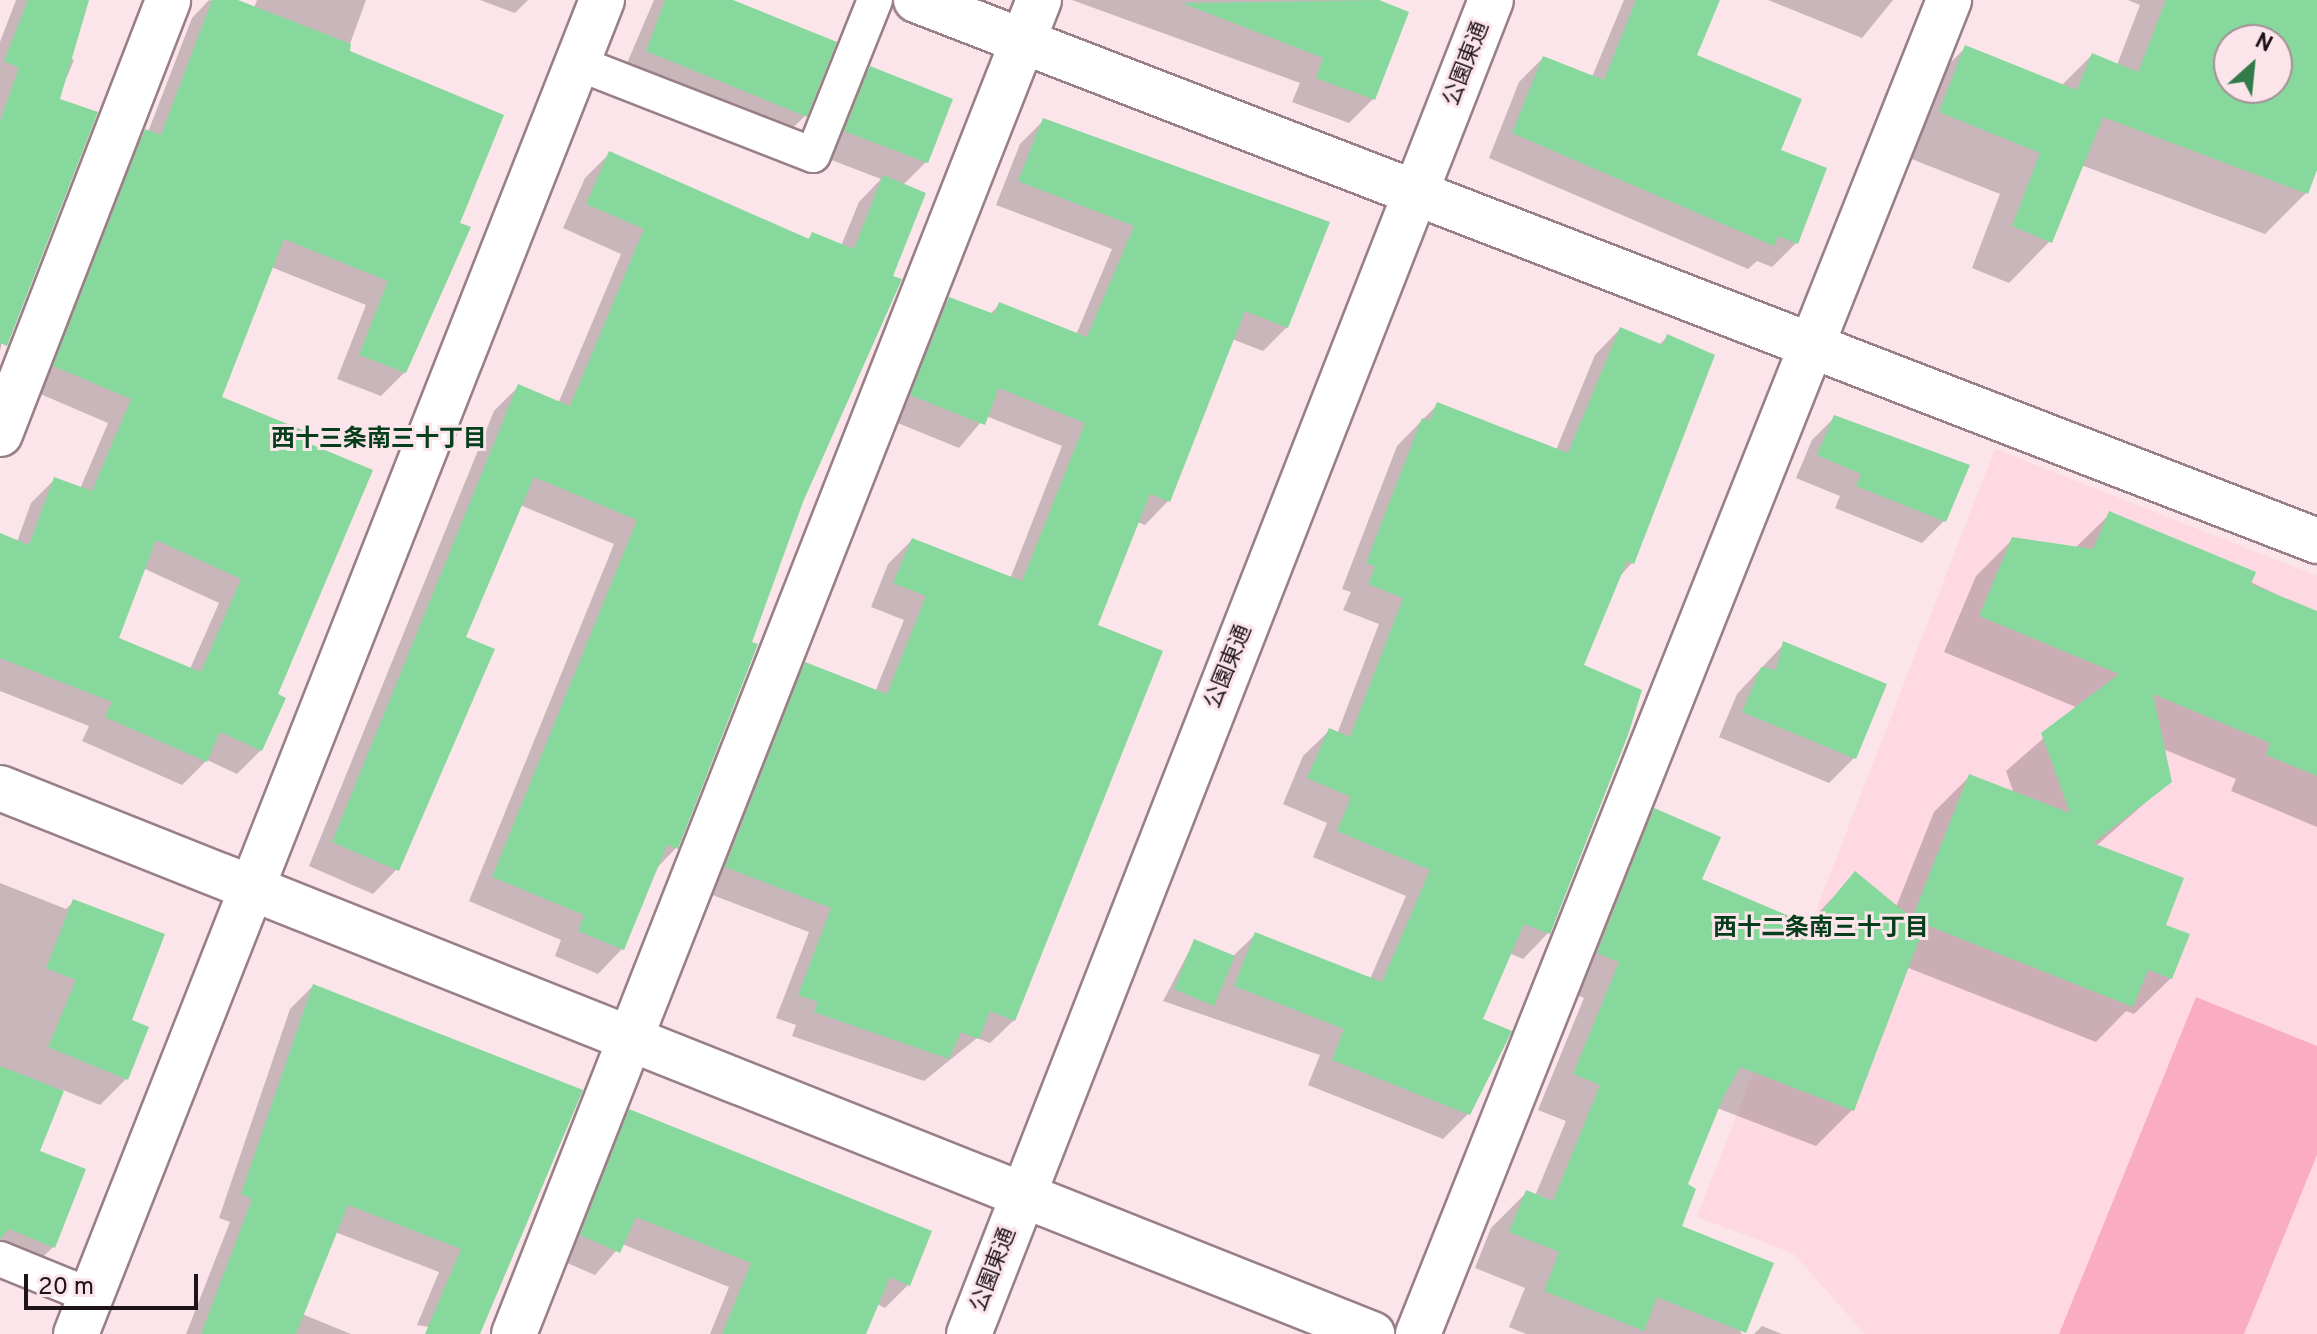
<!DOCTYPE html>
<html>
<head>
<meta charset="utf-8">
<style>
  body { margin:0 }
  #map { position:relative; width:2317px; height:1334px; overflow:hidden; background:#fbe4ea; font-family:Overpass,"Noto Sans JP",sans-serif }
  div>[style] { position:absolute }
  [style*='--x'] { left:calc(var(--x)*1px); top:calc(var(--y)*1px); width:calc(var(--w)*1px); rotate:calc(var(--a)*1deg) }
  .built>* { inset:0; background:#fed9e3 }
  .green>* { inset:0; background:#faacc4 }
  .shadow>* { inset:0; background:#0003 }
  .building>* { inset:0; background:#87d89c }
  .roads { filter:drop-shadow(2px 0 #997f86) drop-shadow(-2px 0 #997f86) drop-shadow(0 2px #997f86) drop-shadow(0 -2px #997f86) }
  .lane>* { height:34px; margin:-17px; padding:0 17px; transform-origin:17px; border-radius:17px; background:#fff }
  .street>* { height:44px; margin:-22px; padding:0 22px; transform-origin:22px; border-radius:22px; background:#fff }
  .secondary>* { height:44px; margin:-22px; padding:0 22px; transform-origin:22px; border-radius:22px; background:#fff }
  span { translate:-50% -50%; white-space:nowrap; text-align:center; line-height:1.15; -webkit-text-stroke:6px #fbe4ea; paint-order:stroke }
  .street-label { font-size:22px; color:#1e1417 }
  .neighbourhood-label { font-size:24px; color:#063e1c; font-weight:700 }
  .north { position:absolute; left:2213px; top:24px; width:80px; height:80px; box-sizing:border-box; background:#fbe4ea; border:2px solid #a39196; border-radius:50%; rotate:27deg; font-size:22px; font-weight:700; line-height:32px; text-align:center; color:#1e1417 }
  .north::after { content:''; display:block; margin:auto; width:28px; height:36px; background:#317b49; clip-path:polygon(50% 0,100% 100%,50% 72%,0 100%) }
  .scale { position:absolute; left:24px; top:1274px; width:174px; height:36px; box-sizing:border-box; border:4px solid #1e1417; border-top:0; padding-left:10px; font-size:24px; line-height:28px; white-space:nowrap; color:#1e1417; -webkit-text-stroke:6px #fbe4ea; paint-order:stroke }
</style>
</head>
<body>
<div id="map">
  <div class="built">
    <div style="clip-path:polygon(1995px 449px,2317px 576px,2317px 1334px,1865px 1334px,1793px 1253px,1697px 1217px)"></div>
  </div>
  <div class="green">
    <div style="clip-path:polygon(2196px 997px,2317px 1046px,2317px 1155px,2244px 1334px,2059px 1334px)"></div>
  </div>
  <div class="shadow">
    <div style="clip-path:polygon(16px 0,87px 0,65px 56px,74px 60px,57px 100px,0 351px,0 42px)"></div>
    <div style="clip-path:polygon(evenodd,209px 0,254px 8px,257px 0,366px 0,347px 52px,458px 224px,405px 372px,381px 396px,337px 379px,366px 305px,271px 267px,219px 398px,305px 444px,275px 695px,261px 750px,237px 774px,207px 760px,182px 785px,82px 741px,89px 726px,0 691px,0 544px,17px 542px,31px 503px,55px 479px,80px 489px,108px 423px,31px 390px,121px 155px,148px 132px,192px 18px,209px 0,143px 568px,219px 603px,190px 669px,117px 640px,143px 568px)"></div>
    <div style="clip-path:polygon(480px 0,528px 0,515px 13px)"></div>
    <div style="clip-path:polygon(654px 0,727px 0,805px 116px,780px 140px,622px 75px)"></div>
    <div style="clip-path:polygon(1072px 0,1373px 0,1407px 13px,1374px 98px,1349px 123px,1292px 102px,1300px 83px)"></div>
    <div style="clip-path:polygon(1624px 0,1717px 0,1695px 56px,1778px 151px,1796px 243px,1772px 267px,1757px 261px,1748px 269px,1489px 158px,1519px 82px,1543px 58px,1592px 77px)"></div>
    <div style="clip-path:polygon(1768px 0,1893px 0,1862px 38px)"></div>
    <div style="clip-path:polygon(evenodd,2128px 0,2317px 0,2317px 164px,2306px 193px,2265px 234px,2081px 165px,2050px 241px,2009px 283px,1972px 268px,2000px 194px,1899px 154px,1924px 89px,1965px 48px,2061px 86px,2092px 55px,2117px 65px,2140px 5px,2128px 0,2229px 40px,2277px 40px,2277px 88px,2229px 88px,2229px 40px)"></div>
    <div style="clip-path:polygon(870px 69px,926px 162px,903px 185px,801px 502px,676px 848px,655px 870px,622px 949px,598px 974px,555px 956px,561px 940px,469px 901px,614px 544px,520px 505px,464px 638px,397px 869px,373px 894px,309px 866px,494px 411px,518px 387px,558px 404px,621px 254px,563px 228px,585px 178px,609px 154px,807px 240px,813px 234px,841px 246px,859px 202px,881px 179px,821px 156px,846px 93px)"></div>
    <div style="clip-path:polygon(1044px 120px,1287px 327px,1263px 351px,1232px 339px,1168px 501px,1145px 525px,1137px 522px,1096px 626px,1014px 1020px,990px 1043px,977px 1038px,924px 1081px,792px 1036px,796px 1025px,776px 1018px,809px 932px,702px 891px,782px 688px,806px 665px,875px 692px,904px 620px,871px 607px,888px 564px,912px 540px,1010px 579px,1062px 446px,986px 416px,959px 448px,888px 419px,926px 323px,950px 299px,990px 314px,999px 305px,1076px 335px,1112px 249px,996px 205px,1020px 144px)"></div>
    <div style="clip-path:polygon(1620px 329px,1659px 345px,1668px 336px,1712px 356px,1632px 563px,1619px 577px,1582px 666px,1548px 933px,1523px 959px,1509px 953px,1480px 1020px,1509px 1032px,1469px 1113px,1443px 1139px,1308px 1085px,1320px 1055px,1163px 1001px,1194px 942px,1232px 957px,1256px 934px,1370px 979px,1406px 896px,1313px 857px,1327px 823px,1283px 804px,1303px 756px,1329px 731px,1337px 734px,1379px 624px,1343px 610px,1351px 592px,1342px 589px,1397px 446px,1438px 404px,1556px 450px,1595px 355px)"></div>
    <div style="clip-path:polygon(1834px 418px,1967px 466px,1944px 521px,1922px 543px,1835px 508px,1840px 496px,1796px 478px,1812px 440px)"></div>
    <div style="clip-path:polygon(2110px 514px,2317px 614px,2317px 827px,2231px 791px,2236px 779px,2163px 749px,2170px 781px,2096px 846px,2163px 926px,2171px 978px,2134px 1014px,2126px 1011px,2096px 1042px,1906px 967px,1852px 1110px,1816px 1146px,1717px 1108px,1685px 1185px,1679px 1227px,1742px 1334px,1526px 1334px,1509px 1327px,1525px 1288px,1475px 1268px,1491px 1228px,1527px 1192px,1535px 1196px,1566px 1121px,1538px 1110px,1584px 998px,1562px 989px,1619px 846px,1655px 810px,1699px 880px,1806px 926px,1855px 874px,1896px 907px,1934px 812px,1970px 776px,2014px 794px,2006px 771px,2078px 708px,1944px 652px,1976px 576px,2012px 540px,2075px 548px)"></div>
    <div style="clip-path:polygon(1784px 644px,1884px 685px,1854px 758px,1829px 783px,1719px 737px,1737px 694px)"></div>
    <div style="clip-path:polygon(0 883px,66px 909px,73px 902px,130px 1021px,127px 1078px,100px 1105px,63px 1090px,38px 1152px,53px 1247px,26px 1274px,0 1263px)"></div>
    <div style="clip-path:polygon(313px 986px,580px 1091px,470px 1334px,417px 1325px,439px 1272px,335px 1232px,302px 1314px,351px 1334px,186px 1334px,230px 1222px,219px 1218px,290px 1009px)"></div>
    <div style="clip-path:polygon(630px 1111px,908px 1285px,885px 1308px,877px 1304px,864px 1334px,710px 1334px,729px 1287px,622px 1244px,595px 1275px,558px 1259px,607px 1135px)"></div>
    <div style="clip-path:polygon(1762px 1326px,1782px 1334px,1754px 1334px)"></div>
  </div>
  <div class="building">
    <div style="clip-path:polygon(28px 0,89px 0,60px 99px,98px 112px,7px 346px,0 343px,0 121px,19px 68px,4px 61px)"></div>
    <div style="clip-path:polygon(evenodd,212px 0,238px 0,351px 44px,350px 51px,504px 115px,460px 223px,471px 227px,406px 373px,359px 355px,388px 281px,284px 239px,222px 397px,312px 434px,308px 443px,373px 470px,278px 694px,286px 698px,262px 751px,220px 732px,207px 762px,105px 717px,112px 702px,0 658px,0 533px,29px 545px,54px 477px,92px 491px,131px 399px,53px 366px,145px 129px,161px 135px,212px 0,156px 540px,241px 579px,201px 672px,119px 638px,156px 540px)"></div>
    <div style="clip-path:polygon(665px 0,733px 0,837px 42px,807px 117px,646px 51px)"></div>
    <div style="clip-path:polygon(1379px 0,1409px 12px,1375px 100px,1316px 78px,1323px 58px,1182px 3px)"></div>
    <div style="clip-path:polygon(1636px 0,1720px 0,1697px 55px,1802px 99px,1781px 150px,1827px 168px,1798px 244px,1778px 236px,1774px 246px,1512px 133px,1543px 56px,1604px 80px)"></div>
    <div style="clip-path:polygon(evenodd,2166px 0,2317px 0,2317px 170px,2308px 194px,2103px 117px,2052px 243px,2012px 226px,2040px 153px,1939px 112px,1965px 45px,2077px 90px,2092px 53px,2138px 72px,2166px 0,2229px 40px,2277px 40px,2277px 88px,2229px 88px,2229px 40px)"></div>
    <div style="clip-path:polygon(870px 66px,953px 99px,928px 163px,844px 131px)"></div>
    <div style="clip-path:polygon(1043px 118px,1330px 222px,1288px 328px,1245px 311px,1170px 502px,1150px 494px,1098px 625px,1163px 651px,1015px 1021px,990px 1011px,979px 1039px,961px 1032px,949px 1059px,814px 1012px,818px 1002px,798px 995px,831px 908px,725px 867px,805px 662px,887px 694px,926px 596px,893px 583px,912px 538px,1022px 581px,1085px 423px,999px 388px,985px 425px,910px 395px,949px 297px,994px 314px,999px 302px,1087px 337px,1134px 226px,1018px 181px)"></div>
    <div style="clip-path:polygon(609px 151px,809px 239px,812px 232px,854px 249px,883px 175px,926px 193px,893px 276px,902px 279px,803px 502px,752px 642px,758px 644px,678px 849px,667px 845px,624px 950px,578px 931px,584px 915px,492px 877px,637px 520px,534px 477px,466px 637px,495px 649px,399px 871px,332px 842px,518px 384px,570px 406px,644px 229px,586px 204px)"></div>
    <div style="clip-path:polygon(1620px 327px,1663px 345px,1667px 334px,1715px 355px,1634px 564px,1627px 561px,1584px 665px,1642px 690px,1628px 735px,1550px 934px,1524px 924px,1483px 1019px,1512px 1031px,1470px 1115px,1332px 1060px,1344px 1029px,1234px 986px,1255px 932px,1382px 982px,1430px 870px,1337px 831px,1351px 797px,1307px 778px,1329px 728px,1350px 737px,1403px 598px,1368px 584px,1375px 567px,1366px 563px,1422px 418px,1430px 421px,1437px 402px,1568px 453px)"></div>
    <div style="clip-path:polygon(1834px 415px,1970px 465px,1946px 522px,1856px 486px,1861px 474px,1817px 455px)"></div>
    <div style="clip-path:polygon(2109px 511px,2256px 572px,2251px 584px,2317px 611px,2317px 776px,2266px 755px,2270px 743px,2153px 694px,2172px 782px,2093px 843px,2184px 878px,2166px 925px,2190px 934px,2172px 979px,2148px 970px,2133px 1007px,1916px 921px,1924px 927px,1854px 1111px,1740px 1067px,1723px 1098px,1688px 1184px,1696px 1189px,1682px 1226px,1774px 1263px,1746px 1333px,1657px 1297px,1644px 1331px,1544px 1291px,1559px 1252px,1509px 1232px,1526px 1190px,1553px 1201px,1600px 1085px,1573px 1074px,1619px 962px,1597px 953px,1654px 808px,1721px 837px,1702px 879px,1810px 925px,1855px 871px,1912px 918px,1969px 774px,2070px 813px,2041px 733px,2119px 674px,1979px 616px,2012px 537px,2093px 549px)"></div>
    <div style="clip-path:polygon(1783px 641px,1887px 684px,1856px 759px,1742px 712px,1761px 667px,1776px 670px)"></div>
    <div style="clip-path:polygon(73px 899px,165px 934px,132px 1020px,149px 1027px,128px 1080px,48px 1047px,76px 980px,46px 968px)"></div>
    <div style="clip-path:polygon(1194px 939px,1235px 956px,1214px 1006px,1174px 989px)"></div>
    <div style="clip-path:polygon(313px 984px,583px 1090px,480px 1334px,425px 1334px,461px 1249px,348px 1205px,296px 1334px,201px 1334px,252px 1199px,241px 1194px)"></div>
    <div style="clip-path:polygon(0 1066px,64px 1091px,40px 1151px,86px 1169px,55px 1248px,9px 1229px,0 1239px)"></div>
    <div style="clip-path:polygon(629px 1109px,932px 1231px,910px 1286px,890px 1277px,866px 1334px,722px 1334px,751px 1263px,636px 1217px,620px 1253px,580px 1235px)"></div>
  </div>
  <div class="roads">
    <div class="lane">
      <div style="--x:577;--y:63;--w:253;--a:21.3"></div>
      <div style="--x:813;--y:155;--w:167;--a:-68.2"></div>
      <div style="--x:0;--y:1259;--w:98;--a:22.1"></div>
    </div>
    <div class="street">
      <div style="--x:916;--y:0;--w:1502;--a:21.11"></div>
      <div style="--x:0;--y:434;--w:465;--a:-68.8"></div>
      <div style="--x:0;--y:788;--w:1477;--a:21.7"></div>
      <div style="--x:76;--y:1334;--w:1434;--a:-68.48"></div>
      <div style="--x:514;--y:1334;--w:1434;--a:-68.52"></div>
      <div style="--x:1418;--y:1334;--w:1436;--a:-68.29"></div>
    </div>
    <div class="secondary">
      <div style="--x:969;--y:1334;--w:1432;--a:-68.63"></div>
    </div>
  </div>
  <div class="street-label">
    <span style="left:1467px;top:64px;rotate:-69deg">公園東通</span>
    <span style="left:1229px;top:667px;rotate:-68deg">公園東通</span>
    <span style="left:994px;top:1270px;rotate:-69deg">公園東通</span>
  </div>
  <div class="neighbourhood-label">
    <span style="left:379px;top:441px">西十三条南三十丁目</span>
    <span style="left:1821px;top:930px">西十二条南三十丁目</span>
  </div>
  <div class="north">N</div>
  <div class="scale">20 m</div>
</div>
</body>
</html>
